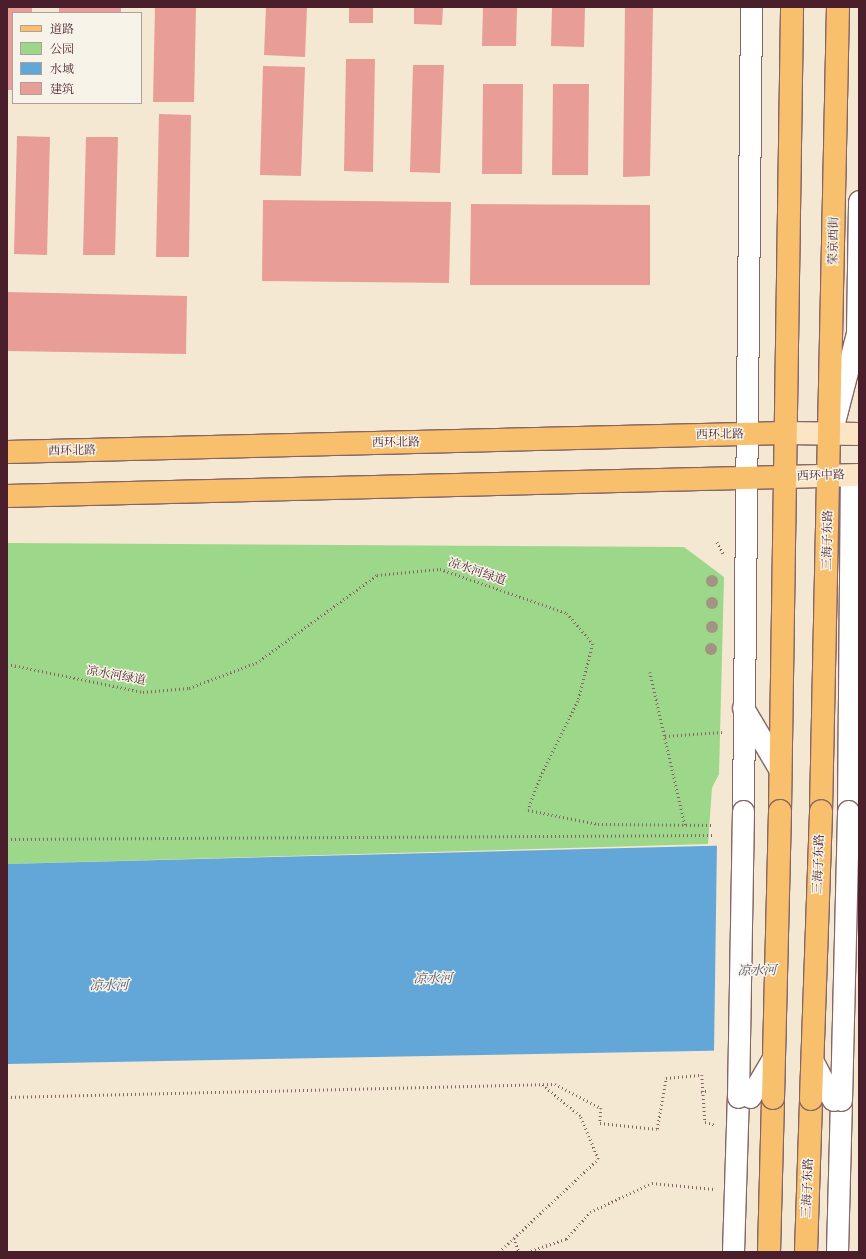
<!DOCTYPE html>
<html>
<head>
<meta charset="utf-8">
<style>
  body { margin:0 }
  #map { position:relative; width:866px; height:1259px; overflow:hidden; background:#f4e8d2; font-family:Alegreya,"Noto Serif SC",serif }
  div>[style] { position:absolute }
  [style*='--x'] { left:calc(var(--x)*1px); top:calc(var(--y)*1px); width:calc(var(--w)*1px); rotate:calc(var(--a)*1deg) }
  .green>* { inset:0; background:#9dd789 }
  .water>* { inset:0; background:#62a7d7 }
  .pier>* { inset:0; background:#f4e8d2 }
  .building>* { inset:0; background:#e89e96 }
  .path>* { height:2.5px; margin-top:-1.25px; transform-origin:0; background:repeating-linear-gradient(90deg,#866565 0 1px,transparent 0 4px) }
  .roads { filter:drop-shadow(1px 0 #866565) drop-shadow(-1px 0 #866565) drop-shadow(0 1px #866565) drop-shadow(0 -1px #866565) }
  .minor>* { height:21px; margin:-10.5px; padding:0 10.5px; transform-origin:10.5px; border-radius:10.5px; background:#fff }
  .secondary>* { height:22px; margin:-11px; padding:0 11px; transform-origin:11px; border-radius:11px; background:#fce5c4 }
  .primary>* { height:22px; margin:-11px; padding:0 11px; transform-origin:11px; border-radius:11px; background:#f8bf6c }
  .bridges { filter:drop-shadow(1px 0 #866565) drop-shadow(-1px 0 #866565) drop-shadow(0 1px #866565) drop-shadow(0 -1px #866565) }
  .minor-bridge>* { height:21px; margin:-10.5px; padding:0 10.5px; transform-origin:10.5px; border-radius:10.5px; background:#fff }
  .primary-bridge>* { height:22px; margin:-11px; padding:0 11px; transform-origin:11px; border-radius:11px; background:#f8bf6c }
  .trees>* { width:12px; height:12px; margin:-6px; border-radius:50%; background:#a29383 }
  span { translate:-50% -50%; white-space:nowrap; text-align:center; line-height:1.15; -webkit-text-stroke:3px #f7f3e8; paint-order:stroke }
  .street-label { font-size:12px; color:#4a1f2b }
  .water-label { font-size:13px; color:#545570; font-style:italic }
  .frame { position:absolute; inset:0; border:8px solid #4a1f2b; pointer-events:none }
  .legend { position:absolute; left:12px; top:12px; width:130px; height:92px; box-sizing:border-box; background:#f7f3e8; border:1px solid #b29e9c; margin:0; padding:5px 7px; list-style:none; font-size:12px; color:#4a1f2b }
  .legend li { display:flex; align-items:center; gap:8px; height:20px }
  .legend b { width:20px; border:1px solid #b29e9c }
</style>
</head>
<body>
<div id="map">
  <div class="green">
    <div style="clip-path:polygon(7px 543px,684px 547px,724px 577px,719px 774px,712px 788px,708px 844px,7px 864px)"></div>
  </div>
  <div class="water">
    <div style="clip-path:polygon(859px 842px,859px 1048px,7px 1064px,7px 864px)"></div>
  </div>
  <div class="pier">
    <div style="clip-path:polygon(859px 840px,859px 1050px,714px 1052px,717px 842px)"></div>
  </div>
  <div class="building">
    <div style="clip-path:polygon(7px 7px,32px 7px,32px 13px,13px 13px,13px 90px,7px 90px)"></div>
    <div style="clip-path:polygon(59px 7px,121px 7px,121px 13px,59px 13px)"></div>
    <div style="clip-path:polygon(155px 7px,196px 7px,194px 102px,153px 102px)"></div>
    <div style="clip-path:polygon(266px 7px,307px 7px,305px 57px,264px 55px)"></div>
    <div style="clip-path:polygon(349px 7px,373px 7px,373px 23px,349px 23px)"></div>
    <div style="clip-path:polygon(414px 7px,443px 7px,442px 25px,414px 24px)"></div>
    <div style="clip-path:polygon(483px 7px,517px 7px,516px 46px,482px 46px)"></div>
    <div style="clip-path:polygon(552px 7px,585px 7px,584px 47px,551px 46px)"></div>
    <div style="clip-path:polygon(625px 7px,653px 7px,650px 176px,623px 177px)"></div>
    <div style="clip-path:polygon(346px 59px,375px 59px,373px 172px,344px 171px)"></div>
    <div style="clip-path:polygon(413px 65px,444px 65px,440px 173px,410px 172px)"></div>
    <div style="clip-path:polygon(263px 66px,305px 67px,301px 176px,260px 175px)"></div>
    <div style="clip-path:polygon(483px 84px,523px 84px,522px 174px,482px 174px)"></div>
    <div style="clip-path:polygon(553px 84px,589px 84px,588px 175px,552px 175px)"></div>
    <div style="clip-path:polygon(159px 114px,191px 115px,189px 257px,156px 257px)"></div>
    <div style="clip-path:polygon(17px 136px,50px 137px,47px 255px,14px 254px)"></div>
    <div style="clip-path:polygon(86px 137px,118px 137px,115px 255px,83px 255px)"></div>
    <div style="clip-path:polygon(263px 200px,451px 202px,449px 283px,262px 281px)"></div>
    <div style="clip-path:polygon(471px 204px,650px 205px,650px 285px,470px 285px)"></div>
    <div style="clip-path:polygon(7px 292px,187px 296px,186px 354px,7px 351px)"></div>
  </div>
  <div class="path">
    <div style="--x:717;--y:542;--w:13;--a:61"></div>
    <div style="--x:7;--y:664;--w:139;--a:11.6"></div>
    <div style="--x:143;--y:692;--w:46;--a:-5"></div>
    <div style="--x:189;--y:688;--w:72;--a:-20.5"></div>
    <div style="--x:256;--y:663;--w:150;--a:-36"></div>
    <div style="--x:377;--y:575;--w:63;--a:-5.4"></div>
    <div style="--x:440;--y:569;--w:134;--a:19.1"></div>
    <div style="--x:567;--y:613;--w:40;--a:50"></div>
    <div style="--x:593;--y:644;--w:59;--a:104.7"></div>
    <div style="--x:578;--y:701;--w:84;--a:116.3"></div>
    <div style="--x:541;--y:776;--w:36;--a:111"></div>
    <div style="--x:528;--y:810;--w:71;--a:11.3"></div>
    <div style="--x:598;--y:824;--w:116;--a:0.5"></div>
    <div style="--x:650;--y:672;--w:157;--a:77.1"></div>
    <div style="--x:665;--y:736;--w:57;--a:-4"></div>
    <div style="--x:7;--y:839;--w:707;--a:-0.32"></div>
    <div style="--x:701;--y:1092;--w:8;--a:-14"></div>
    <div style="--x:7;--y:1097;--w:548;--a:-1.36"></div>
    <div style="--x:555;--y:1084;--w:52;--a:27.6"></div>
    <div style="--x:601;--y:1108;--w:15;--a:94"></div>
    <div style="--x:600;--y:1123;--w:57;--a:6"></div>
    <div style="--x:657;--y:1129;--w:52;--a:-80"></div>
    <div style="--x:666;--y:1078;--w:36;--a:-5"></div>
    <div style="--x:702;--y:1075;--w:47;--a:86.3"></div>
    <div style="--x:705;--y:1122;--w:11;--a:15"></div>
    <div style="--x:514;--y:1238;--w:15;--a:70"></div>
    <div style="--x:499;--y:1252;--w:136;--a:-43.2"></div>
    <div style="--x:598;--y:1159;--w:47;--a:-112.7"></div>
    <div style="--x:580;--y:1116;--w:49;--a:-140.8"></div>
    <div style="--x:527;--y:1252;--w:41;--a:-18.4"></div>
    <div style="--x:566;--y:1239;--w:36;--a:-48"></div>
    <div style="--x:590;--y:1212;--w:68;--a:-25.1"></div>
    <div style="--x:652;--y:1183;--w:62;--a:5.5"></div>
  </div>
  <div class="roads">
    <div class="minor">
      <div style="--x:834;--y:422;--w:92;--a:-75.5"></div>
      <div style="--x:857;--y:333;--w:132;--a:-89.1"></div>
      <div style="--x:743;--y:708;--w:72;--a:59.2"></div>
      <div style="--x:743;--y:811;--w:804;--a:-89.43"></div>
      <div style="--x:848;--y:811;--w:336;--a:-89.5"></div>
      <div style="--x:733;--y:1252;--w:155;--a:-88.2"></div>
      <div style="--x:837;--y:1252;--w:152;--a:-88.5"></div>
    </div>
    <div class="secondary">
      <div style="--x:785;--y:433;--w:74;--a:0.8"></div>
      <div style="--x:783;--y:477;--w:76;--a:-1.5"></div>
    </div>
    <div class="primary">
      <div style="--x:7;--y:452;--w:778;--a:-1.4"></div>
      <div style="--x:7;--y:496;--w:776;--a:-1.4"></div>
      <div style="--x:780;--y:811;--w:804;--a:-89.14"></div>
      <div style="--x:821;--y:811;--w:804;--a:-88.79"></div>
      <div style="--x:769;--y:1252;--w:154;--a:-88.5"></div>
      <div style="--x:806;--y:1252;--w:153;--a:-88.1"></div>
    </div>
  </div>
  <div class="bridges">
    <div class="minor-bridge">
      <div style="--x:812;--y:1060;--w:45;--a:62.3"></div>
      <div style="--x:738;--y:1097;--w:286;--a:-89"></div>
      <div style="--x:750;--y:1097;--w:45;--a:-59.5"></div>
      <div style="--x:841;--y:1100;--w:289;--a:-88.6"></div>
    </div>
    <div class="primary-bridge">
      <div style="--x:773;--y:1098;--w:287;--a:-88.6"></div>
      <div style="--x:811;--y:1099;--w:288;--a:-88"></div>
    </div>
  </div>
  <div class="trees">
    <div style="left:712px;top:581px"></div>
    <div style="left:712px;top:603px"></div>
    <div style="left:712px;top:627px"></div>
    <div style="left:711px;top:649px"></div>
  </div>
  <div class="street-label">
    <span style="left:834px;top:241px;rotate:-89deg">荣京西街</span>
    <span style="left:720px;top:435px;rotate:-1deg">西环北路</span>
    <span style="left:396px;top:443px;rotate:-1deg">西环北路</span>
    <span style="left:72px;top:451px;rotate:-1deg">西环北路</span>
    <span style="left:821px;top:476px;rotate:-2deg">西环中路</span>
    <span style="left:828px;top:540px;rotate:-89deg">三海子东路</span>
    <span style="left:477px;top:572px;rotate:19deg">凉水河绿道</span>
    <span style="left:116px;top:676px;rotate:10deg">凉水河绿道</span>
    <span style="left:819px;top:864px;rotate:-88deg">三海子东路</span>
    <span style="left:808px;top:1188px;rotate:-88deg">三海子东路</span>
  </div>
  <div class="water-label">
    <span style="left:757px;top:971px;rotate:-1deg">凉水河</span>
    <span style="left:433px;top:979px;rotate:-1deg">凉水河</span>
    <span style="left:109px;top:986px;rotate:-1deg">凉水河</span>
  </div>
  <div class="frame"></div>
  <ul class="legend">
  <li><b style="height:5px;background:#f8bf6c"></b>道路</li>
  <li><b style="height:11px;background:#9dd789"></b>公园</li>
  <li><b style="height:11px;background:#62a7d7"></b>水域</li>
  <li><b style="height:11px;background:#e89e96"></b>建筑</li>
  </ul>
</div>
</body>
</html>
